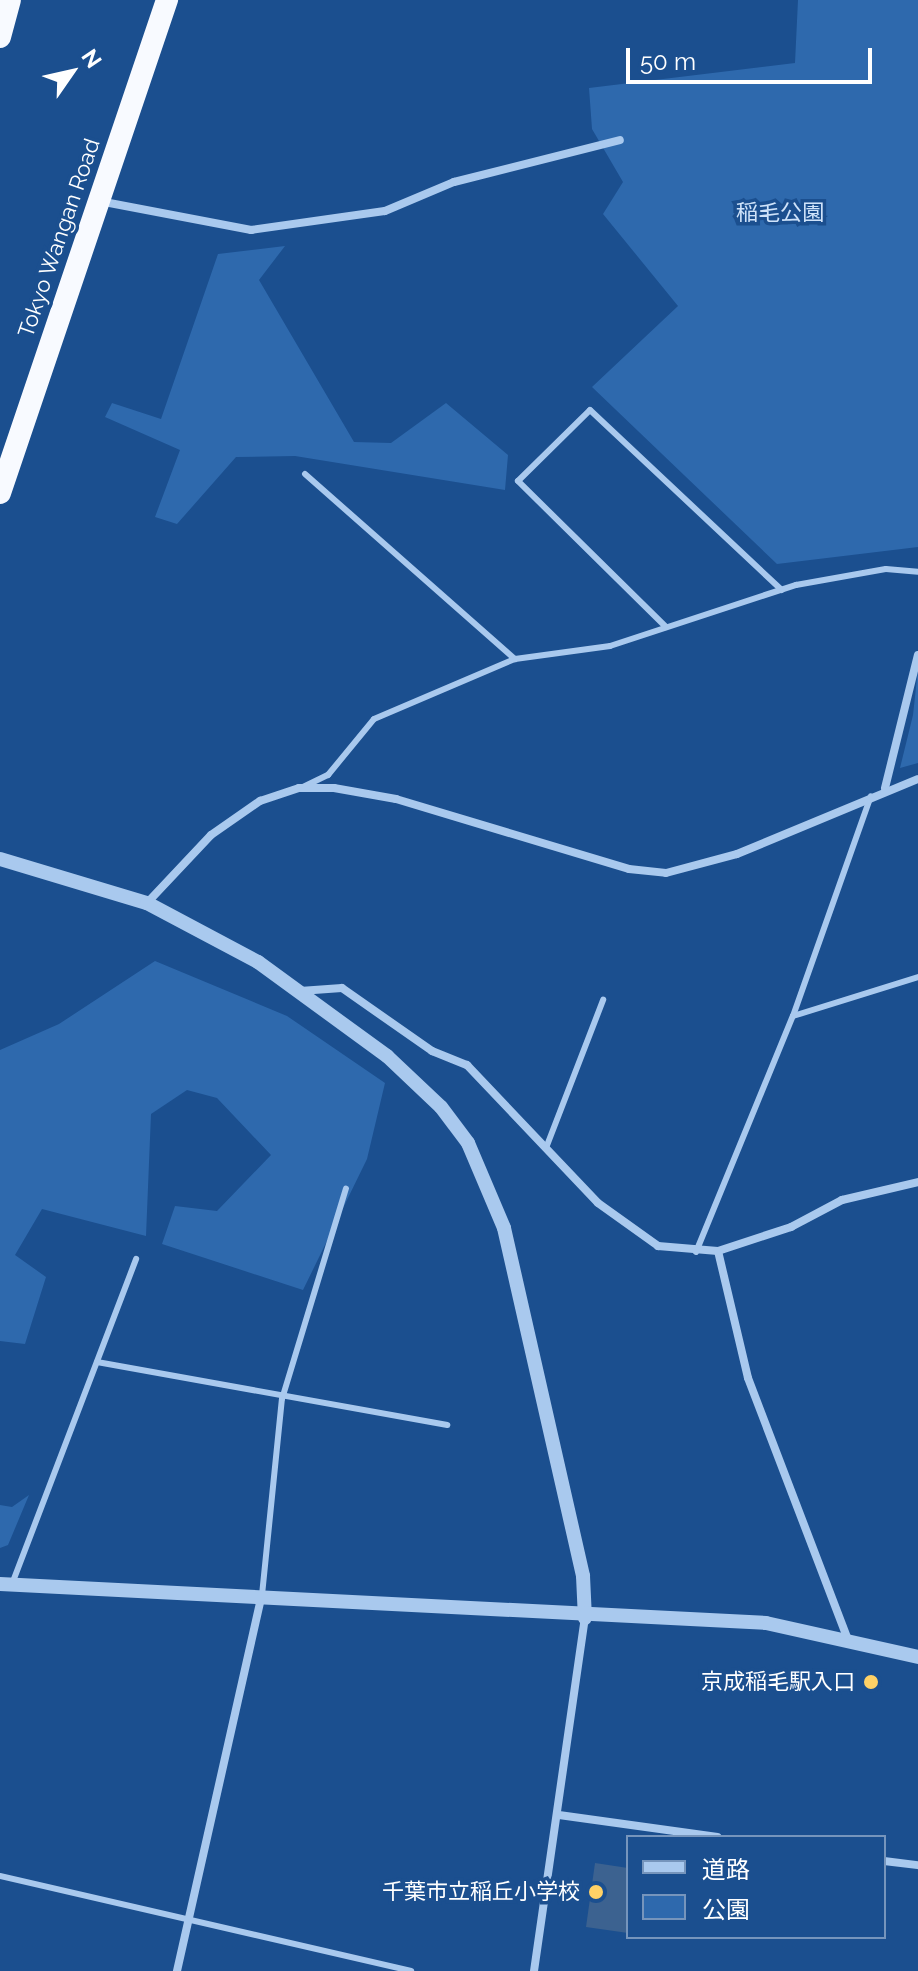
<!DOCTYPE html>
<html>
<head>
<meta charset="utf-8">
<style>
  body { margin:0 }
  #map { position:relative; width:918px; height:1971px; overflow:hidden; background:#1b4f8f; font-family:Raleway,"Noto Sans JP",sans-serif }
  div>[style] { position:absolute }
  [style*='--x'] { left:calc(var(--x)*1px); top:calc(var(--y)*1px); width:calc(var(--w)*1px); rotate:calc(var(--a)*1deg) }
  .green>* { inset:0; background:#2e69ad }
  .water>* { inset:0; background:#3c6290 }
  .service>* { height:6px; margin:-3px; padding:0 3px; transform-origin:3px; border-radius:3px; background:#a9c9ee }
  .minor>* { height:8px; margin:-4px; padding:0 4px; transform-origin:4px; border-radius:4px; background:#a9c9ee }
  .tertiary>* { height:14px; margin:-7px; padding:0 7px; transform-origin:7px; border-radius:7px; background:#a9c9ee }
  .trunk>* { height:22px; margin:-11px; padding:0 11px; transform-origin:11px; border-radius:11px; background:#f8faff }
  .dots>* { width:22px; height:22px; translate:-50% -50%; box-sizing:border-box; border:4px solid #1b4f8f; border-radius:50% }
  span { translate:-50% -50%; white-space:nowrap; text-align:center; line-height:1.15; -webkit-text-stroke:7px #1b4f8f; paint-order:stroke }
  .park-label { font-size:22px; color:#cfe3fa }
  .street-label { font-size:22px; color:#fff }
  .poi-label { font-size:22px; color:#fff }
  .right { translate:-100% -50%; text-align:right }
  .legend { position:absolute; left:626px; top:1835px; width:260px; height:104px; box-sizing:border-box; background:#1b4f8f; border:2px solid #7695bc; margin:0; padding:10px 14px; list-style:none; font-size:24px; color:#fff }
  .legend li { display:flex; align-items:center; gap:16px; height:40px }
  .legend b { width:40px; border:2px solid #7695bc }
  .north { position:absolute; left:32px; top:32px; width:80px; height:80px; -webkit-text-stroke:6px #1b4f8f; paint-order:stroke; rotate:56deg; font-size:22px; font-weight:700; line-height:32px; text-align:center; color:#fff }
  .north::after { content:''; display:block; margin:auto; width:28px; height:36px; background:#fff; clip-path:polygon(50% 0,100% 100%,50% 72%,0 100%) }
  .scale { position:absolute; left:626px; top:48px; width:246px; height:36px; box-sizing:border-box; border:4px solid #fff; border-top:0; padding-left:10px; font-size:24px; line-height:28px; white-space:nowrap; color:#fff; -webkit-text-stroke:6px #1b4f8f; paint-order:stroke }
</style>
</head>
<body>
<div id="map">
  <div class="green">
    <div style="clip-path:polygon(798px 0,918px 0,918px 547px,777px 564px,592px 387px,678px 306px,603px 214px,623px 182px,592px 129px,589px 88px,795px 63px)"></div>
    <div style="clip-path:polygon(285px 246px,259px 280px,354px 442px,391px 443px,446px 403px,508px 455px,505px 490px,295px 456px,236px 457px,177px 524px,155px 517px,180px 450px,105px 417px,112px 403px,161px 419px,218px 254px)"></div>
    <div style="clip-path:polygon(918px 669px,918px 763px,900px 768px,913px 715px)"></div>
    <div style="clip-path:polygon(155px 961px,287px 1016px,385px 1083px,367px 1159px,303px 1290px,162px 1244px,175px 1206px,217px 1211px,271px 1155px,217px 1098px,187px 1090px,151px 1114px,146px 1236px,42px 1209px,15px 1255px,46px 1277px,25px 1344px,0 1341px,0 1050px,59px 1024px)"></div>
    <div style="clip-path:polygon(29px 1495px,8px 1545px,0 1548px,0 1505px,12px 1507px)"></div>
  </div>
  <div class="water">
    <div style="clip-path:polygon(595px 1863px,628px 1868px,628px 1933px,586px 1927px)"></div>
  </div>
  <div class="service">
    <div style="--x:305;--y:474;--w:280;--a:41.4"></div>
    <div style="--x:666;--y:627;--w:208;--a:-135.4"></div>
    <div style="--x:518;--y:481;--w:101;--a:-44.6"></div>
    <div style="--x:590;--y:410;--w:263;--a:43.2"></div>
    <div style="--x:303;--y:787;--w:28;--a:-26"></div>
    <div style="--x:328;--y:775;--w:72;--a:-50.6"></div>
    <div style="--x:374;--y:719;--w:153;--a:-23.1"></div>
    <div style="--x:515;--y:659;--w:96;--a:-7.8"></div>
    <div style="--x:610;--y:646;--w:196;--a:-18.2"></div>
    <div style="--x:796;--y:585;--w:91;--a:-10.1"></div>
    <div style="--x:886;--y:569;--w:32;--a:5"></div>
    <div style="--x:793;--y:1016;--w:131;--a:-17.3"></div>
    <div style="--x:546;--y:1148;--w:159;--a:-68.9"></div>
    <div style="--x:696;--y:1252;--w:255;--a:-67.7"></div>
    <div style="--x:793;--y:1016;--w:233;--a:-70.5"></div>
    <div style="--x:97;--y:1362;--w:356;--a:10.2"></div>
    <div style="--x:12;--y:1584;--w:348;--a:-69.1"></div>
    <div style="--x:262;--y:1595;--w:197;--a:-84.2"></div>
    <div style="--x:282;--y:1399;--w:220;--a:-73.1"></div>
    <div style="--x:0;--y:1876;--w:422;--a:13"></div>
  </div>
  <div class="minor">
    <div style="--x:99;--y:201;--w:155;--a:10.8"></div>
    <div style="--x:251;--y:230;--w:135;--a:-8.1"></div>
    <div style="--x:385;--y:211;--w:75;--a:-22.8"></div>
    <div style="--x:454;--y:182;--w:171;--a:-14.2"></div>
    <div style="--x:885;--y:788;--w:137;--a:-76.1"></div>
    <div style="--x:147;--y:903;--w:93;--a:-46.7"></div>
    <div style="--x:211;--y:835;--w:60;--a:-34.8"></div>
    <div style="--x:260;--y:801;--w:41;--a:-18.4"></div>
    <div style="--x:299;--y:788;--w:35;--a:0"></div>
    <div style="--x:334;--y:788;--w:63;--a:10.1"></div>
    <div style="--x:396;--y:799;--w:243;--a:16.7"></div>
    <div style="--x:629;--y:869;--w:37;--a:6"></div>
    <div style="--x:666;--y:873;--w:73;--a:-15"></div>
    <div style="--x:737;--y:854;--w:196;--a:-22.5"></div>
    <div style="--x:300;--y:991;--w:42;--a:-4.1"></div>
    <div style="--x:342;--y:988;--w:110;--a:35"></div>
    <div style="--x:432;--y:1051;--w:38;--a:22"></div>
    <div style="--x:467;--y:1065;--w:190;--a:46.5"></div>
    <div style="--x:598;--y:1203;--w:74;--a:35.6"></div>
    <div style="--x:658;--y:1246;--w:60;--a:4.8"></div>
    <div style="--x:718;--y:1251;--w:77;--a:-18.2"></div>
    <div style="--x:791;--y:1227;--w:58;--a:-27.9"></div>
    <div style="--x:842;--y:1200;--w:78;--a:-13.3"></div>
    <div style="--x:718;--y:1251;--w:130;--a:76.7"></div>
    <div style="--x:748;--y:1378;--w:277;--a:69.1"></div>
    <div style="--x:559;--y:1815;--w:160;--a:7.9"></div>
    <div style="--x:884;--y:1861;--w:34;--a:7"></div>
    <div style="--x:177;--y:1971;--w:381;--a:-77.3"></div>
    <div style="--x:534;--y:1971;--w:357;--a:-81.8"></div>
  </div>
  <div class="tertiary">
    <div style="--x:0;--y:859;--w:153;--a:16.7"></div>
    <div style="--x:147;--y:903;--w:126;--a:28"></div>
    <div style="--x:258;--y:962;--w:160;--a:36.1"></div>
    <div style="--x:387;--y:1056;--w:74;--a:43.4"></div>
    <div style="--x:441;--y:1107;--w:45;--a:53.1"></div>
    <div style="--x:468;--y:1143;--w:92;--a:67"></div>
    <div style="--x:504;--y:1228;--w:357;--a:77.2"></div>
    <div style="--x:583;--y:1576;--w:42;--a:87.3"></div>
    <div style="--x:0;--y:1584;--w:767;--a:2.91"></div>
    <div style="--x:766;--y:1623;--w:156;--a:12.6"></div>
  </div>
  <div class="trunk">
    <div style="--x:0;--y:37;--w:38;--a:-75"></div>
    <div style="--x:0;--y:493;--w:521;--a:-71.29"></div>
  </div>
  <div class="dots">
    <div style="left:871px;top:1682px;background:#ffd166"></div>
    <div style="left:596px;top:1892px;background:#ffd166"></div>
  </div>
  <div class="park-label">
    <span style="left:780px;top:213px">稲毛公園</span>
  </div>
  <div class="street-label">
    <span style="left:59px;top:238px;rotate:-71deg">Tokyo Wangan Road</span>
  </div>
  <div class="poi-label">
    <span class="right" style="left:855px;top:1682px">京成稲毛駅入口</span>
    <span class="right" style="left:580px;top:1892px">千葉市立稲丘小学校</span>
  </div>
  <ul class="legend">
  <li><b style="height:10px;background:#a9c9ee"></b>道路</li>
  <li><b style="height:22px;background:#2e69ad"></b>公園</li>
  </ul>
  <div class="north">N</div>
  <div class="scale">50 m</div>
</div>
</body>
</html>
